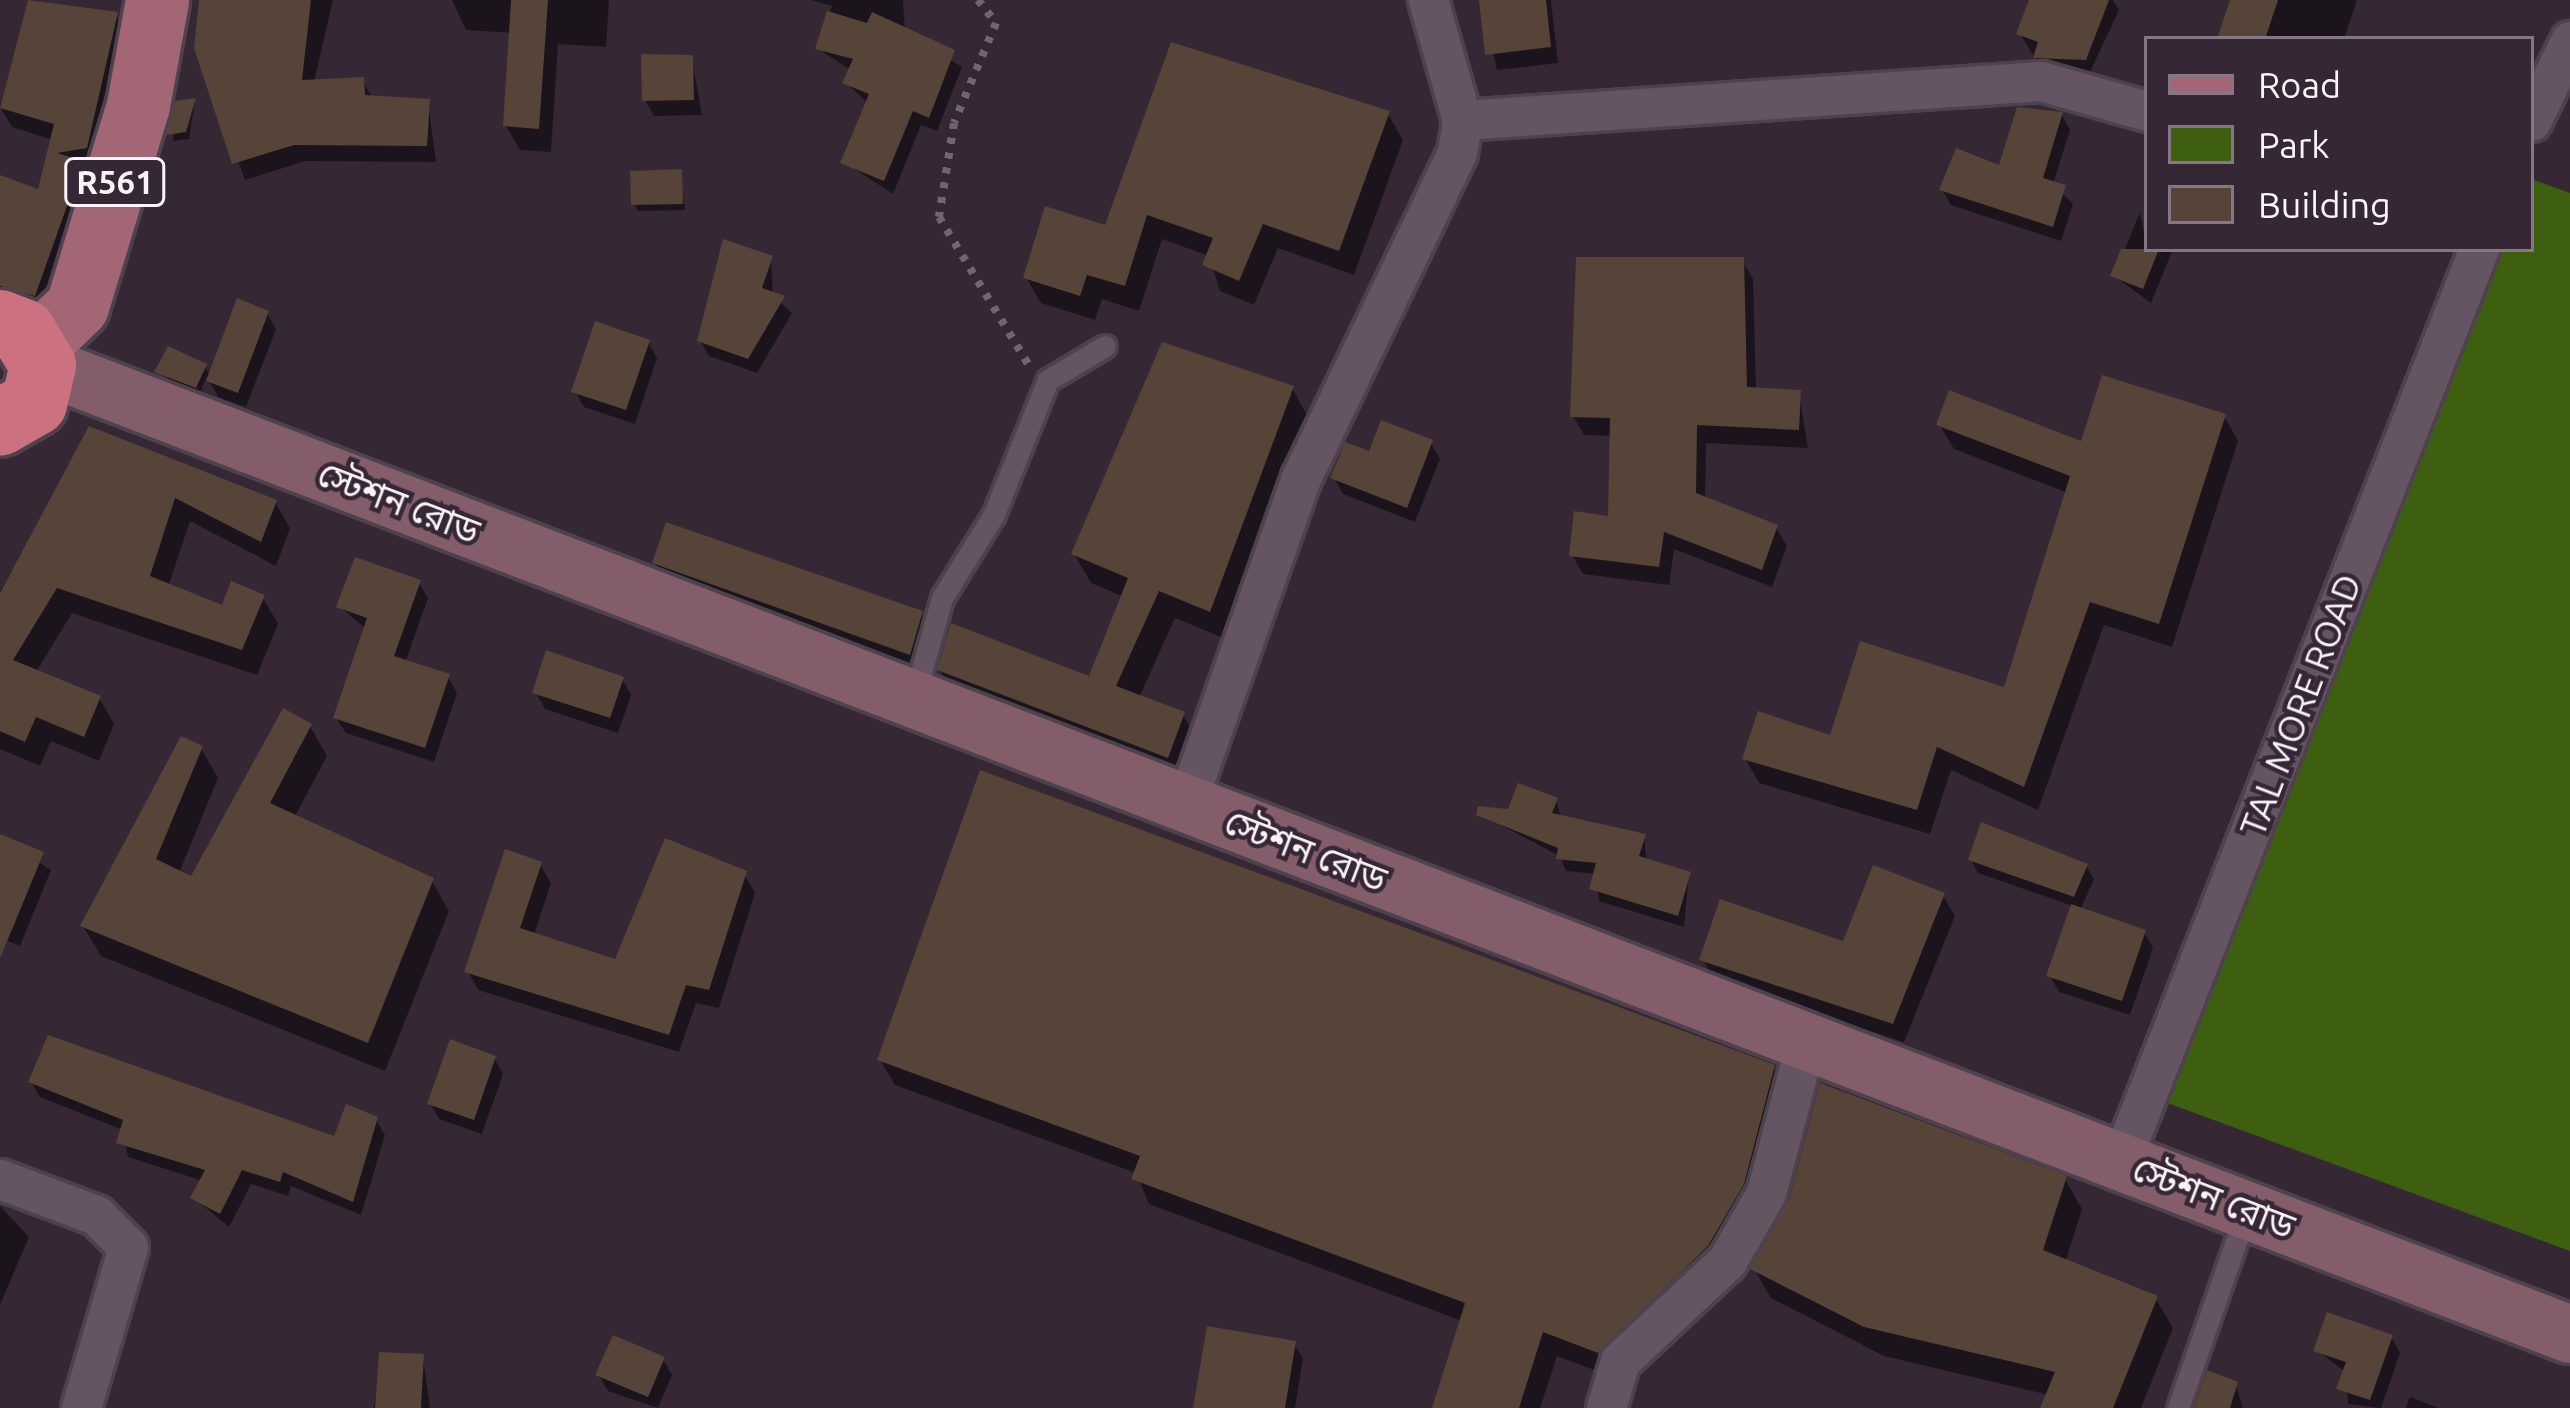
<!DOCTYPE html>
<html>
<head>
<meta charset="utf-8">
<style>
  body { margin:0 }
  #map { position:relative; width:2570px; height:1408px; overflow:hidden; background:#362735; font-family:Ubuntu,"Noto Sans Bengali",sans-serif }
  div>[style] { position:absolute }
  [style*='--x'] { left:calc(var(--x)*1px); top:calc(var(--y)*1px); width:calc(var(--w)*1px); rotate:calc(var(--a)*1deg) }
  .green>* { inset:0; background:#3e5f0f }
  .shadow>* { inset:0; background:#0007 }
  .building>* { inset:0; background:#554437 }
  .path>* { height:8px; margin-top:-4px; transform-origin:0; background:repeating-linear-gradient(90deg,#726571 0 6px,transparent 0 15px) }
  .roads { filter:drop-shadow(3px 0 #4e424d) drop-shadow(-3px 0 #4e424d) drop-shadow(0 3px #4e424d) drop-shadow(0 -3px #4e424d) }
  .lane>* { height:21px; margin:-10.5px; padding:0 10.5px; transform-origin:10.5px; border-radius:10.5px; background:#655563 }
  .street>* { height:39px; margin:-19.5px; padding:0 19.5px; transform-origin:19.5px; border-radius:19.5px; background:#655563 }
  .secondary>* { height:57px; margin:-28.5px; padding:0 28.5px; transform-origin:28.5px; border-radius:28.5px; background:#845d6b }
  .primary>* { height:63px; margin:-31.5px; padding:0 31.5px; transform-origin:31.5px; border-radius:31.5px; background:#a36674 }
  .highway>* { height:66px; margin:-33px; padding:0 33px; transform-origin:33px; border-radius:33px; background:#cc717f }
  span { translate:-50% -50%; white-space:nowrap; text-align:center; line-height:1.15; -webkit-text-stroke:9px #362735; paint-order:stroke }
  .shield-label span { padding:3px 9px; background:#362735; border:3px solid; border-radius:9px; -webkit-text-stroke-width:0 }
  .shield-label { font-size:33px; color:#fbf2fa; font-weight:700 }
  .street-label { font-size:36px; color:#fbf2fa }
  .legend { position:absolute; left:2144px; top:36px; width:390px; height:216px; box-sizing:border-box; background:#362735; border:3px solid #857884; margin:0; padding:15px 21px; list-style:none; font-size:36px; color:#fbf2fa }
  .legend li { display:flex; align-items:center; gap:24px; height:60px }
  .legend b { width:60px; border:3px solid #857884 }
</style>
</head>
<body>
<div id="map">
  <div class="green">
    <div style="clip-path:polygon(2531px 179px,2570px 193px,2570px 1251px,2162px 1101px,2501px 249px,2531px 249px)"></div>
  </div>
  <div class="shadow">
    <div style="clip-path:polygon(31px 0,116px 15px,128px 36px,56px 308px,0 309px,0 192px,40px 193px,53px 140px,12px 127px,0 107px)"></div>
    <div style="clip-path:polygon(202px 0,333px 0,314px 82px,362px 80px,373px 99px,428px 102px,436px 162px,305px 161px,245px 180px,197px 47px)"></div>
    <div style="clip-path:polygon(452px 0,609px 0,606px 47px,558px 44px,551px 152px,520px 150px,506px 126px,512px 33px,466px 30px)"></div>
    <div style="clip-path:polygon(811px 0,903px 0,905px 30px,962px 67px,937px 131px,921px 125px,893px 194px,844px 162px,868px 103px,846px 83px,851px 70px,818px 49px,832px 6px)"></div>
    <div style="clip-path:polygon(1482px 0,1551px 0,1558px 63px,1497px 70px)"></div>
    <div style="clip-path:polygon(2032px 0,2113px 0,2119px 10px,2086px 81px,2045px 73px,2029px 49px,2020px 33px)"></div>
    <div style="clip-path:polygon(2233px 0,2357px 0,2344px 39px,2220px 39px)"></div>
    <div style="clip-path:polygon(692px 58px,702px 115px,654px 116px,645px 100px)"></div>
    <div style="clip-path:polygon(195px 101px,189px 139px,173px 141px,178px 104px)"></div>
    <div style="clip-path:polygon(1388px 114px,1403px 140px,1354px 275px,1278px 248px,1254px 305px,1220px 291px,1209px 256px,1162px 239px,1139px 311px,1102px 299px,1095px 320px,1041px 303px,1026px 277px,1107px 228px)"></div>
    <div style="clip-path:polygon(2062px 115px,2070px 130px,2053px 184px,2073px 204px,2061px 241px,1951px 205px,1942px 190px,2001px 169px)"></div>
    <div style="clip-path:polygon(680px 172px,685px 210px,638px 211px,634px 204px)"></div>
    <div style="clip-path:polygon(2140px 212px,2147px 249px,2173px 249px,2151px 303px,2114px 276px)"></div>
    <div style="clip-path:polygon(771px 259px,773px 295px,792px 313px,757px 373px,709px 356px,700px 341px)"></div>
    <div style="clip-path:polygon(1742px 260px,1753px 279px,1756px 391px,1799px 393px,1808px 448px,1706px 443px,1705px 500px,1776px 527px,1787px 546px,1772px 587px,1674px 549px,1669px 585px,1583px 574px,1572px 555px,1611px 519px,1612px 436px,1584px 435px,1573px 416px)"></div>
    <div style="clip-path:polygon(267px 313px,276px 329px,246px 407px,218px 397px,207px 377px,199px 394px,162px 379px,205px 367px,211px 377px)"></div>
    <div style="clip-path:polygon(648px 342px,657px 358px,635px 424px,584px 407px,575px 391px)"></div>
    <div style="clip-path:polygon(1292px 388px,1308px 417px,1226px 639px,1175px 618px,1139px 698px,1183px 715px,1200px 743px,1184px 785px,957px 699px,940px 670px,1090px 679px,1124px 597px,1091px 583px,1074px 554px)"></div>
    <div style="clip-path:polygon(2224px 416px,2238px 441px,2172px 647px,2104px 625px,2038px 810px,1951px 770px,1930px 834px,1759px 783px,1745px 758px,2006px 691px,2068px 493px,1954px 449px,1939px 424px,2083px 444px)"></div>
    <div style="clip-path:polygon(90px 430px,275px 502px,290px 528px,276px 566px,190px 521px,168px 587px,223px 609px,263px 598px,278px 624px,257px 675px,72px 613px,36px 672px,99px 698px,114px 724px,99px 761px,51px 741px,40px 766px,0 749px,0 592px)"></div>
    <div style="clip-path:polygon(1431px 443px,1440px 459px,1415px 522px,1343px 494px,1334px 478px,1370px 455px)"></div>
    <div style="clip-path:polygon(655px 563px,921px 613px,935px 637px,923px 677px,669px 587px)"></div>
    <div style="clip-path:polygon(419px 583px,428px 598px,405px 663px,448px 677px,457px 693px,434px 762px,346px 733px,336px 718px,366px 629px,340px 607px)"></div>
    <div style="clip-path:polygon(622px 679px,631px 695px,618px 733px,545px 709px,536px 693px)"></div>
    <div style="clip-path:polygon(310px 726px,327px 756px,294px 818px,432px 881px,449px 911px,385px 1071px,101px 956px,83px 926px,201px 748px,218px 778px,179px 873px,193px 880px)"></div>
    <div style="clip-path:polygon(1556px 800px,1561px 818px,1644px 837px,1647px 862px,1689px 875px,1684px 927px,1599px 901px,1596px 874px,1566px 871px,1560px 856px,1479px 814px)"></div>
    <div style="clip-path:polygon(0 837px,51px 870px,20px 946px,0 938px)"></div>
    <div style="clip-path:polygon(1971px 860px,2086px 866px,2094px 879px,2080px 910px,2144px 932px,2153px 948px,2130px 1015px,2059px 992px,2050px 976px,2073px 906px,1978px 873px)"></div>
    <div style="clip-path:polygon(540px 864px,551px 883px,534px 935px,616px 963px,744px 874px,755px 893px,719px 1008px,696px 1003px,679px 1052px,478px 990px,468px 971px)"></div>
    <div style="clip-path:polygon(1943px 896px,1955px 916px,1904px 1042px,1714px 980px,1703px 959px,1844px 944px)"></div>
    <div style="clip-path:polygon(494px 1058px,503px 1074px,482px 1134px,439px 1119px,430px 1103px)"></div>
    <div style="clip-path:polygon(880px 1060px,1773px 1067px,1788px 1093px,1757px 1210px,1613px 1377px,1557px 1356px,1540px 1408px,1435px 1408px,1462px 1321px,1149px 1204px,1136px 1173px,895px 1085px)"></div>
    <div style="clip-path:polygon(31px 1082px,335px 1140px,376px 1120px,385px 1135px,361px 1215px,291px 1186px,288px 1196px,251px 1184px,229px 1227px,194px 1198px,203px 1181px,128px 1157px,123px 1130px,40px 1097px)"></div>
    <div style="clip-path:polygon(2065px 1179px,2082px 1209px,2066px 1260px,2156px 1299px,2173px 1328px,2141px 1408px,2044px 1408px,2049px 1395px,1884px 1356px,1771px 1298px,1754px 1269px)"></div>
    <div style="clip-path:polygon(0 1206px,29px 1237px,0 1305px)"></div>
    <div style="clip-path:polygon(2391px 1337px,2400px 1353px,2381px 1408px,2348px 1404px,2345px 1372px,2317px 1350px)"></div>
    <div style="clip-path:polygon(1294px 1344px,1303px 1359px,1295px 1408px,1197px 1408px)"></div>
    <div style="clip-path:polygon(381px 1355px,423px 1357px,430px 1408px,374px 1408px)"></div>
    <div style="clip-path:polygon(663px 1359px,672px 1375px,658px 1408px,608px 1391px,599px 1375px)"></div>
    <div style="clip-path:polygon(2236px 1385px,2243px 1408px,2196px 1408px)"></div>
    <div style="clip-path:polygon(2410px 1397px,2439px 1408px,2406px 1408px)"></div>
  </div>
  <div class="building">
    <div style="clip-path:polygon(28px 0,118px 12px,87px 148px,57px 153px,83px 161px,35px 296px,0 286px,0 175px,38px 189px,54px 124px,0 108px)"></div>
    <div style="clip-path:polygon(199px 0,311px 0,302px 80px,364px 77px,365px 95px,430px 99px,427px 146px,294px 145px,232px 164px,194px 48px)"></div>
    <div style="clip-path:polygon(511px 0,548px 0,539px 129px,503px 126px)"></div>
    <div style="clip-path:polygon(1479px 0,1546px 0,1551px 47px,1485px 55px)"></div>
    <div style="clip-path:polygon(2029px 0,2109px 0,2086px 60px,2033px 58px,2038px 42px,2016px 34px)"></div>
    <div style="clip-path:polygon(2230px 0,2278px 0,2265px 39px,2217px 39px)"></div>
    <div style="clip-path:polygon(827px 11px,867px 23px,872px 12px,955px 50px,929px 118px,913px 111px,884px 181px,840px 163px,869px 94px,842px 83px,853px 59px,815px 49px)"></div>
    <div style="clip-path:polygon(1171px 42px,1390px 111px,1339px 251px,1263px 224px,1239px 281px,1202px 265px,1213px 238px,1147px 215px,1125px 286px,1087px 275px,1080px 296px,1023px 278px,1045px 206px,1105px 225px)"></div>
    <div style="clip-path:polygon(641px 54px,693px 55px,694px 100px,642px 101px)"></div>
    <div style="clip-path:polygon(196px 98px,186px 132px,166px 135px,175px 101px)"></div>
    <div style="clip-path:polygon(2017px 107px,2063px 112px,2043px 178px,2066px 185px,2053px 227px,1939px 190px,1956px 148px,1999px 165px)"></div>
    <div style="clip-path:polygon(682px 169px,683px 204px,631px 205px,630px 171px)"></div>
    <div style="clip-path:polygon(723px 239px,773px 256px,762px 288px,785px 296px,748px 359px,697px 341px)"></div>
    <div style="clip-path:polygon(2121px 249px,2159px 249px,2143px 289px,2110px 276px)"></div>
    <div style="clip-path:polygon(1576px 257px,1744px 257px,1747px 387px,1801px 390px,1799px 430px,1697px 425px,1696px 493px,1778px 525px,1762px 570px,1664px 532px,1659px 567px,1569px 556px,1574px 511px,1608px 516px,1610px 418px,1570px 417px)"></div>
    <div style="clip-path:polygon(237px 298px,269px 311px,238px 393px,206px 381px)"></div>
    <div style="clip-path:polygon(595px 321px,650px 340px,626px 410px,571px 392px)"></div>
    <div style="clip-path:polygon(1162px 342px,1294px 386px,1210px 612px,1159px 591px,1116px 686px,1185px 712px,1168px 758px,937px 670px,951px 623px,1089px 676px,1128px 578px,1071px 554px)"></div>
    <div style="clip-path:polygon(168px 346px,207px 364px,196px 388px,154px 372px)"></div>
    <div style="clip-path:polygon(2102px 375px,2226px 414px,2159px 624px,2090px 602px,2024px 787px,1937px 747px,1917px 810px,1742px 759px,1758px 711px,1830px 735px,1860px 641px,2004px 687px,2070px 476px,1936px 425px,1949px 390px,2081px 441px)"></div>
    <div style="clip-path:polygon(1381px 420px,1433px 440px,1407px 508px,1330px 478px,1345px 442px,1369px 451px)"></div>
    <div style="clip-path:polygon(89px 426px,277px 500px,261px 542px,175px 498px,150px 576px,222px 605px,231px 581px,265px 595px,242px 650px,57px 588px,13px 660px,101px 696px,84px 737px,36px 717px,25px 742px,0 731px,0 593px)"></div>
    <div style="clip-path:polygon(666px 522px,923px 611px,910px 655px,652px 563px)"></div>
    <div style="clip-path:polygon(355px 557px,421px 580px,394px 656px,450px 674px,425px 748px,333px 718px,367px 618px,336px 607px)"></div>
    <div style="clip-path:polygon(546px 650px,624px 677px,610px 718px,532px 693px)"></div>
    <div style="clip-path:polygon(283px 708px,312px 724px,270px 803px,434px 878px,368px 1043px,80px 926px,181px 736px,203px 746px,156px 859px,191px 876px)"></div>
    <div style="clip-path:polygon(980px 770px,1775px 1065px,1744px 1184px,1708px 1246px,1598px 1353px,1543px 1332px,1519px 1408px,1432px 1408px,1465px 1303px,1131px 1179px,1140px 1156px,877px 1060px)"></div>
    <div style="clip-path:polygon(1518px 783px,1558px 798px,1552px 813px,1646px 834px,1639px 856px,1691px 872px,1678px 916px,1589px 889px,1596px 863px,1556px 859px,1558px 848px,1476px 815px,1478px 806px,1508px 809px)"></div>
    <div style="clip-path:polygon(1981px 822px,2088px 864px,2074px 897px,1968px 860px)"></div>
    <div style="clip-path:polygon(0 834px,44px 852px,1px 956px,0 956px)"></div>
    <div style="clip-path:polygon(665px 838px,747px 871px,709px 990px,686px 985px,669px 1035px,464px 972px,505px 849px,542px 862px,520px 928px,615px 959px)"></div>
    <div style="clip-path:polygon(1873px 865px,1945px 893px,1893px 1024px,1699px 960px,1720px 899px,1843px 941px)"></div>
    <div style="clip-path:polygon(2071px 904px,2146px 930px,2122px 1001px,2046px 976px)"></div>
    <div style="clip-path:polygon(48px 1035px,334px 1136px,346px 1104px,378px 1117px,353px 1202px,283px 1172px,280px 1182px,242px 1170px,220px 1214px,190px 1198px,205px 1170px,116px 1143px,123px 1120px,28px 1082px)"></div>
    <div style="clip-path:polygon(450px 1039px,496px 1056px,474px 1120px,427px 1104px)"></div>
    <div style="clip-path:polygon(1820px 1083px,2067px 1176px,2043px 1250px,2158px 1296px,2113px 1408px,2040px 1408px,2055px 1372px,1864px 1327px,1750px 1269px,1789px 1200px)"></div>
    <div style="clip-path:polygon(2327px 1312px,2393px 1335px,2370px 1400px,2336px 1389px,2346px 1362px,2313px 1351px)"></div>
    <div style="clip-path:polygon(1207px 1326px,1296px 1341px,1285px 1408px,1193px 1408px)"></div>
    <div style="clip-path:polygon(613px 1335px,665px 1357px,648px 1397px,595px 1375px)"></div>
    <div style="clip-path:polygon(379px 1352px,424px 1354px,421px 1408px,375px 1408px)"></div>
    <div style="clip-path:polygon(2207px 1370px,2238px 1382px,2230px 1408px,2194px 1408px)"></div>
  </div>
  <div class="path">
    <div style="--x:978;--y:0;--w:29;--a:52"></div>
    <div style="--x:996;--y:23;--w:108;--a:112.8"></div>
    <div style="--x:954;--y:123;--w:95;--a:99.1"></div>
    <div style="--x:939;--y:217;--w:172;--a:58.8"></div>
  </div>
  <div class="roads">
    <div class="lane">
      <div style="--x:915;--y:694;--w:100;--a:-74.3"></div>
      <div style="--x:942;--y:598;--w:99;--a:-58.2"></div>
      <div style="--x:994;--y:514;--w:144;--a:-68.1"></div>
      <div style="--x:1048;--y:380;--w:66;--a:-30.8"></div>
      <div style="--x:2178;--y:1408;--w:210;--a:-70.8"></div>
    </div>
    <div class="street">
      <div style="--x:1462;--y:120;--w:580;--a:-3.85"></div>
      <div style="--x:2041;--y:81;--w:110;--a:15.8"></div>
      <div style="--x:2531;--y:121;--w:89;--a:-64"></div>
      <div style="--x:1186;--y:804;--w:346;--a:-70.6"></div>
      <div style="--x:1301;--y:478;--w:361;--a:-64.4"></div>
      <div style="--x:1457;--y:153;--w:33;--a:-81"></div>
      <div style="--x:1462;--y:120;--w:125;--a:-105.8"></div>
      <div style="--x:2121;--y:1160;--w:979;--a:-68.55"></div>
      <div style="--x:0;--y:1179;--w:103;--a:20.6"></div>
      <div style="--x:96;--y:1215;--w:45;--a:45"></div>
      <div style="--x:128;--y:1247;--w:168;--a:106.3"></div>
      <div style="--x:1606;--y:1408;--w:49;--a:-73.4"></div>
      <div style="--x:1620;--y:1361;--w:146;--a:-43.1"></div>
      <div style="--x:1727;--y:1261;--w:78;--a:-60.2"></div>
      <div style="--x:1766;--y:1193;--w:160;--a:-75.2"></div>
    </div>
    <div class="secondary">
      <div style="--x:43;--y:365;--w:2706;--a:20.98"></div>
    </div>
    <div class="primary">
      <div style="--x:36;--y:346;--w:57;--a:-44.3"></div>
      <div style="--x:77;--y:306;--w:210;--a:-73.1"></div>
      <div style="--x:138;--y:105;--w:107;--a:-79.7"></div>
    </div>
    <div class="highway">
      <div style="--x:0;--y:323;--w:25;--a:21"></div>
      <div style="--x:23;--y:332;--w:39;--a:59"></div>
      <div style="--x:43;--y:365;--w:39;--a:103"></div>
      <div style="--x:34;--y:403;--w:39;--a:150"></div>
    </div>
  </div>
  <div class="shield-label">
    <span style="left:115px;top:182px">R561</span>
  </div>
  <div class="street-label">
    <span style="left:399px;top:502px;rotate:21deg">স্টেশন রোড</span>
    <span style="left:2300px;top:705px;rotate:-69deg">TAL MORE ROAD</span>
    <span style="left:1306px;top:850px;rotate:21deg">স্টেশন রোড</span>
    <span style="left:2214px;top:1197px;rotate:21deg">স্টেশন রোড</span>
  </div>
  <ul class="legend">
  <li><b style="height:15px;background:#a36674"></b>Road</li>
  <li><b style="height:33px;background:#3e5f0f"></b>Park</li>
  <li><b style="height:33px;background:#554437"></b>Building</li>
  </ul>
</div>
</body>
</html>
